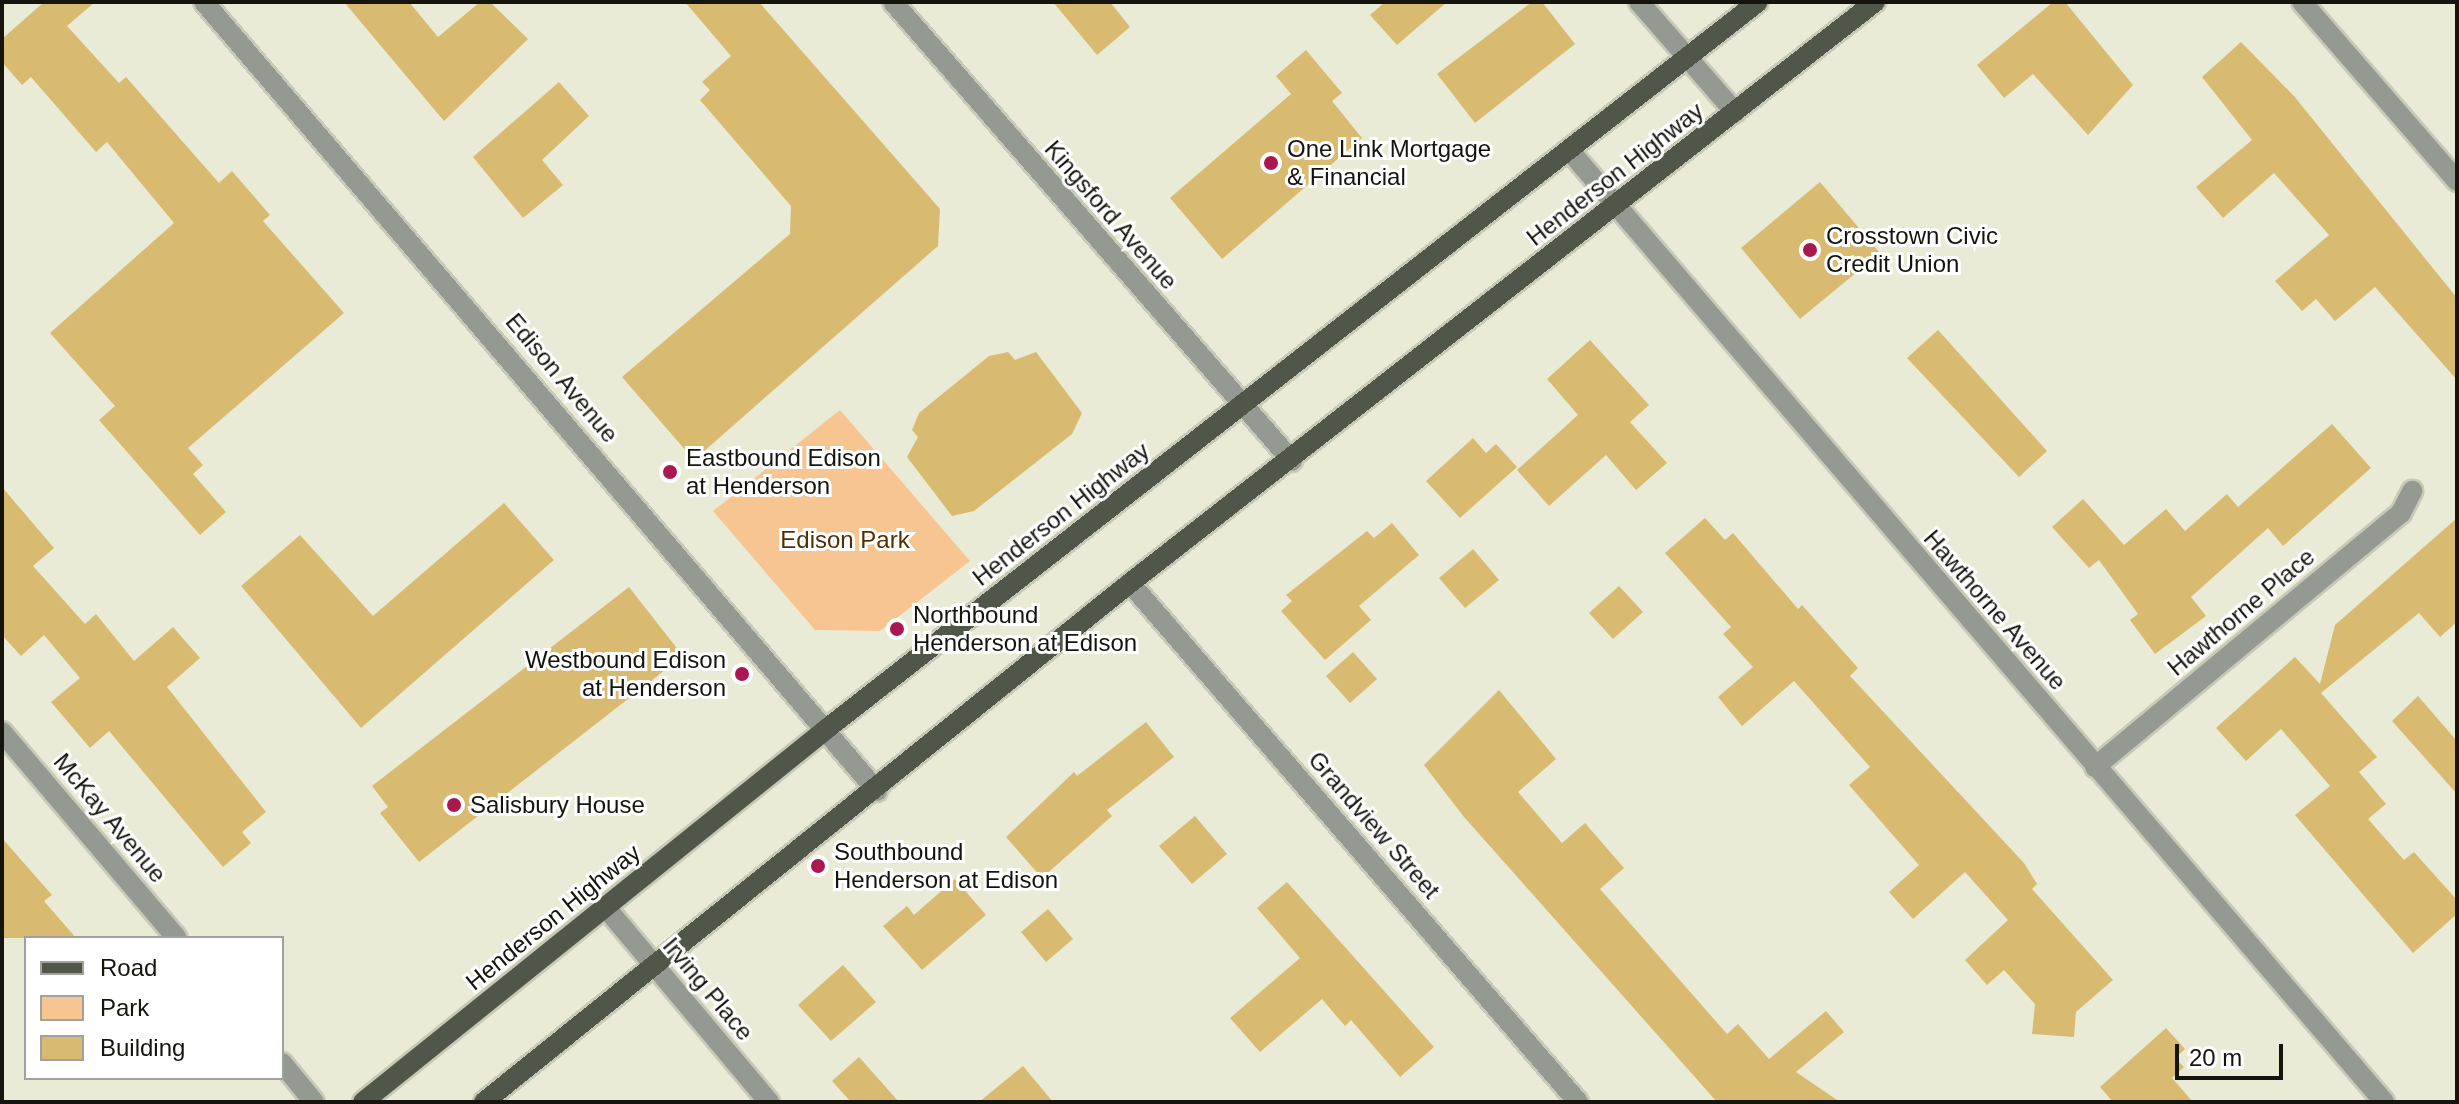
<!DOCTYPE html>
<html>
<head>
<meta charset="utf-8">
<style>
  body { margin:0 }
  #map { position:relative; width:2459px; height:1104px; overflow:hidden; background:#eaebd6; font-family:Arial,sans-serif }
  div>[style] { position:absolute }
  [style*='--x'] { left:calc(var(--x)*1px); top:calc(var(--y)*1px); width:calc(var(--w)*1px); rotate:calc(var(--a)*1deg) }
  .green>* { inset:0; background:#f7c591 }
  .building>* { inset:0; background:#d8bb70 }
  .roads { filter:drop-shadow(2px 0 #c8c9b6) drop-shadow(-2px 0 #c8c9b6) drop-shadow(0 2px #c8c9b6) drop-shadow(0 -2px #c8c9b6) }
  .minor>* { height:20px; margin:-10px; padding:0 10px; transform-origin:10px; border-radius:10px; background:#949991 }
  .major>* { height:20px; margin:-10px; padding:0 10px; transform-origin:10px; border-radius:10px; background:#505749 }
  .dots>* { width:22px; height:22px; translate:-50% -50%; box-sizing:border-box; border:4px solid #fff; border-radius:50% }
  span { translate:-50% -50%; white-space:nowrap; text-align:center; line-height:1.15; -webkit-text-stroke:6px #fff; paint-order:stroke }
  .poi-label { font-size:24px; color:#15150e }
  .left { translate:0 -50%; text-align:left }
  .right { translate:-100% -50%; text-align:right }
  .street-label { font-size:24px; color:#15150e }
  .park-label { font-size:24px; color:#533000 }
  .frame { position:absolute; inset:0; border:4px solid #15150e; pointer-events:none }
  .legend { position:absolute; left:24px; top:936px; width:260px; height:144px; box-sizing:border-box; background:#fff; border:2px solid #a1a19f; margin:0; padding:10px 14px; list-style:none; font-size:24px; color:#15150e }
  .legend li { display:flex; align-items:center; gap:16px; height:40px }
  .legend b { width:40px; border:2px solid #a1a19f }
  .scale { position:absolute; left:2175px; top:1044px; width:108px; height:36px; box-sizing:border-box; border:4px solid #15150e; border-top:0; padding-left:10px; font-size:24px; line-height:28px; white-space:nowrap; color:#15150e; -webkit-text-stroke:6px #fff; paint-order:stroke }
</style>
</head>
<body>
<div id="map">
  <div class="green">
    <div style="clip-path:polygon(840px 410px,970px 561px,880px 631px,815px 630px,713px 511px)"></div>
  </div>
  <div class="building">
    <div style="clip-path:polygon(44px 2px,95px 2px,67px 26px,119px 83px,126px 77px,219px 183px,232px 171px,270px 215px,263px 221px,344px 313px,188px 448px,203px 465px,193px 474px,226px 512px,200px 535px,99px 420px,115px 406px,50px 333px,174px 223px,107px 142px,96px 152px,31px 77px,22px 85px,2px 62px,2px 39px)"></div>
    <div style="clip-path:polygon(344px 2px,409px 2px,438px 37px,480px 2px,490px 2px,528px 39px,444px 121px)"></div>
    <div style="clip-path:polygon(685px 2px,759px 2px,940px 209px,938px 246px,694px 460px,622px 377px,790px 234px,791px 206px,700px 100px,710px 90px,702px 82px,731px 56px)"></div>
    <div style="clip-path:polygon(1053px 2px,1110px 2px,1130px 27px,1097px 55px)"></div>
    <div style="clip-path:polygon(1385px 2px,1447px 2px,1397px 45px,1370px 15px)"></div>
    <div style="clip-path:polygon(1532px 2px,1542px 2px,1575px 44px,1475px 123px,1437px 74px)"></div>
    <div style="clip-path:polygon(2053px 2px,2065px 2px,2133px 85px,2088px 135px,2033px 74px,2004px 98px,1977px 65px)"></div>
    <div style="clip-path:polygon(2241px 42px,2294px 96px,2457px 298px,2457px 380px,2375px 287px,2335px 321px,2316px 299px,2302px 311px,2275px 281px,2329px 235px,2274px 173px,2223px 218px,2196px 187px,2252px 140px,2202px 77px)"></div>
    <div style="clip-path:polygon(1306px 50px,1342px 93px,1332px 101px,1362px 138px,1222px 259px,1170px 198px,1291px 94px,1276px 76px)"></div>
    <div style="clip-path:polygon(559px 82px,589px 116px,542px 160px,563px 185px,523px 218px,473px 157px)"></div>
    <div style="clip-path:polygon(1820px 182px,1880px 253px,1800px 319px,1741px 248px)"></div>
    <div style="clip-path:polygon(1938px 330px,2047px 451px,2019px 477px,1907px 358px)"></div>
    <div style="clip-path:polygon(1590px 340px,1649px 405px,1630px 422px,1667px 463px,1636px 490px,1606px 455px,1549px 506px,1517px 470px,1578px 415px,1547px 379px)"></div>
    <div style="clip-path:polygon(1008px 352px,1015px 360px,1036px 352px,1082px 413px,1072px 434px,974px 511px,952px 516px,907px 457px,918px 437px,912px 430px,919px 413px,989px 356px)"></div>
    <div style="clip-path:polygon(2332px 424px,2371px 468px,2283px 546px,2268px 528px,2191px 597px,2206px 616px,2155px 654px,2130px 620px,2138px 614px,2099px 560px,2089px 568px,2052px 527px,2083px 499px,2124px 545px,2166px 509px,2185px 531px,2227px 494px,2238px 507px)"></div>
    <div style="clip-path:polygon(1473px 438px,1486px 453px,1496px 444px,1517px 467px,1460px 518px,1426px 481px)"></div>
    <div style="clip-path:polygon(2px 487px,54px 548px,33px 566px,85px 624px,96px 614px,134px 661px,173px 627px,200px 658px,167px 687px,266px 812px,242px 832px,251px 843px,223px 867px,109px 731px,90px 748px,51px 702px,80px 678px,44px 635px,21px 656px,2px 635px)"></div>
    <div style="clip-path:polygon(504px 503px,554px 560px,361px 728px,241px 586px,300px 535px,373px 616px)"></div>
    <div style="clip-path:polygon(1705px 518px,1725px 540px,1733px 533px,1798px 609px,1802px 605px,1858px 668px,1850px 676px,2024px 863px,2037px 884px,2032px 889px,2113px 980px,2076px 1012px,2074px 1037px,2032px 1034px,2035px 1004px,2004px 970px,1987px 985px,1965px 960px,2008px 920px,1965px 872px,1913px 919px,1889px 892px,1919px 865px,1849px 785px,1870px 767px,1794px 681px,1742px 726px,1718px 697px,1753px 667px,1723px 634px,1731px 627px,1665px 553px)"></div>
    <div style="clip-path:polygon(2457px 518px,2457px 622px,2440px 637px,2419px 613px,2321px 693px,2377px 757px,2359px 772px,2386px 804px,2368px 819px,2404px 860px,2414px 852px,2457px 900px,2457px 914px,2413px 953px,2295px 815px,2330px 786px,2281px 729px,2246px 761px,2216px 728px,2295px 657px,2320px 684px,2335px 625px)"></div>
    <div style="clip-path:polygon(1392px 523px,1419px 555px,1359px 606px,1371px 620px,1325px 660px,1281px 611px,1292px 601px,1286px 595px,1367px 531px,1374px 538px)"></div>
    <div style="clip-path:polygon(1473px 549px,1499px 580px,1465px 608px,1439px 578px)"></div>
    <div style="clip-path:polygon(1619px 586px,1643px 612px,1613px 639px,1589px 613px)"></div>
    <div style="clip-path:polygon(629px 587px,683px 656px,419px 862px,380px 813px,388px 807px,372px 786px)"></div>
    <div style="clip-path:polygon(1353px 652px,1377px 679px,1350px 703px,1326px 676px)"></div>
    <div style="clip-path:polygon(1499px 690px,1556px 759px,1518px 792px,1562px 843px,1585px 823px,1624px 868px,1600px 889px,1727px 1034px,1738px 1024px,1769px 1059px,1826px 1011px,1844px 1032px,1796px 1072px,1840px 1102px,1717px 1102px,1464px 817px,1424px 765px)"></div>
    <div style="clip-path:polygon(2418px 696px,2457px 741px,2457px 794px,2392px 721px)"></div>
    <div style="clip-path:polygon(1146px 722px,1174px 757px,1107px 810px,1112px 816px,1042px 878px,1006px 837px,1074px 772px,1077px 776px)"></div>
    <div style="clip-path:polygon(1195px 816px,1227px 854px,1192px 884px,1159px 846px)"></div>
    <div style="clip-path:polygon(2px 838px,52px 895px,44px 901px,76px 938px,2px 938px)"></div>
    <div style="clip-path:polygon(955px 879px,986px 915px,922px 970px,883px 926px,907px 906px,914px 915px)"></div>
    <div style="clip-path:polygon(1287px 882px,1434px 1047px,1400px 1077px,1351px 1020px,1345px 1026px,1322px 999px,1260px 1052px,1230px 1018px,1300px 958px,1257px 908px)"></div>
    <div style="clip-path:polygon(1048px 909px,1073px 939px,1046px 962px,1021px 932px)"></div>
    <div style="clip-path:polygon(843px 965px,876px 1002px,831px 1041px,798px 1005px)"></div>
    <div style="clip-path:polygon(2166px 1028px,2185px 1049px,2175px 1058px,2184px 1067px,2172px 1078px,2193px 1102px,2113px 1102px,2100px 1087px)"></div>
    <div style="clip-path:polygon(859px 1057px,899px 1102px,851px 1102px,832px 1081px)"></div>
    <div style="clip-path:polygon(1023px 1066px,1053px 1102px,979px 1102px)"></div>
  </div>
  <div class="roads">
    <div class="minor">
      <div style="--x:204;--y:2;--w:1037;--a:49.54"></div>
      <div style="--x:893;--y:2;--w:608;--a:49"></div>
      <div style="--x:1639;--y:2;--w:146;--a:48.9"></div>
      <div style="--x:2302;--y:2;--w:237;--a:49.1"></div>
      <div style="--x:1569;--y:150;--w:1253;--a:49.43"></div>
      <div style="--x:1130;--y:583;--w:686;--a:49.2"></div>
      <div style="--x:2;--y:732;--w:270;--a:49.7"></div>
      <div style="--x:2095;--y:767;--w:398;--a:-39.7"></div>
      <div style="--x:2401;--y:513;--w:25;--a:-63"></div>
      <div style="--x:607;--y:909;--w:252;--a:50"></div>
      <div style="--x:282;--y:1063;--w:50;--a:50.6"></div>
    </div>
    <div class="major">
      <div style="--x:363;--y:1102;--w:598;--a:-38.82"></div>
      <div style="--x:829;--y:727;--w:1178;--a:-37.97"></div>
      <div style="--x:484;--y:1102;--w:829;--a:-38.78"></div>
      <div style="--x:1130;--y:583;--w:945;--a:-37.95"></div>
    </div>
  </div>
  <div class="dots">
    <div style="left:1271px;top:163px;background:#aa1850"></div>
    <div style="left:1810px;top:250px;background:#aa1850"></div>
    <div style="left:670px;top:472px;background:#aa1850"></div>
    <div style="left:897px;top:629px;background:#aa1850"></div>
    <div style="left:742px;top:674px;background:#aa1850"></div>
    <div style="left:454px;top:805px;background:#aa1850"></div>
    <div style="left:818px;top:866px;background:#aa1850"></div>
  </div>
  <div class="poi-label">
    <span class="left" style="left:1287px;top:163px">One Link Mortgage<br>&amp; Financial</span>
    <span class="left" style="left:1826px;top:250px">Crosstown Civic<br>Credit Union</span>
    <span class="left" style="left:686px;top:472px">Eastbound Edison<br>at Henderson</span>
    <span class="left" style="left:913px;top:629px">Northbound<br>Henderson at Edison</span>
    <span class="right" style="left:726px;top:674px">Westbound Edison<br>at Henderson</span>
    <span class="left" style="left:470px;top:805px">Salisbury House</span>
    <span class="left" style="left:834px;top:866px">Southbound<br>Henderson at Edison</span>
  </div>
  <div class="street-label">
    <span style="left:1615px;top:174px;rotate:-38deg">Henderson Highway</span>
    <span style="left:1111px;top:215px;rotate:49deg">Kingsford Avenue</span>
    <span style="left:562px;top:378px;rotate:50deg">Edison Avenue</span>
    <span style="left:1061px;top:514px;rotate:-38deg">Henderson Highway</span>
    <span style="left:1995px;top:610px;rotate:49deg">Hawthorne Avenue</span>
    <span style="left:2241px;top:612px;rotate:-40deg">Hawthorne Place</span>
    <span style="left:110px;top:818px;rotate:50deg">McKay Avenue</span>
    <span style="left:1374px;top:825px;rotate:49deg">Grandview Street</span>
    <span style="left:553px;top:917px;rotate:-39deg">Henderson Highway</span>
    <span style="left:708px;top:989px;rotate:50deg">Irving Place</span>
  </div>
  <div class="park-label">
    <span style="left:845px;top:540px">Edison Park</span>
  </div>
  <div class="frame"></div>
  <ul class="legend">
  <li><b style="height:10px;background:#505749"></b>Road</li>
  <li><b style="height:22px;background:#f7c591"></b>Park</li>
  <li><b style="height:22px;background:#d8bb70"></b>Building</li>
  </ul>
  <div class="scale">20 m</div>
</div>
</body>
</html>
